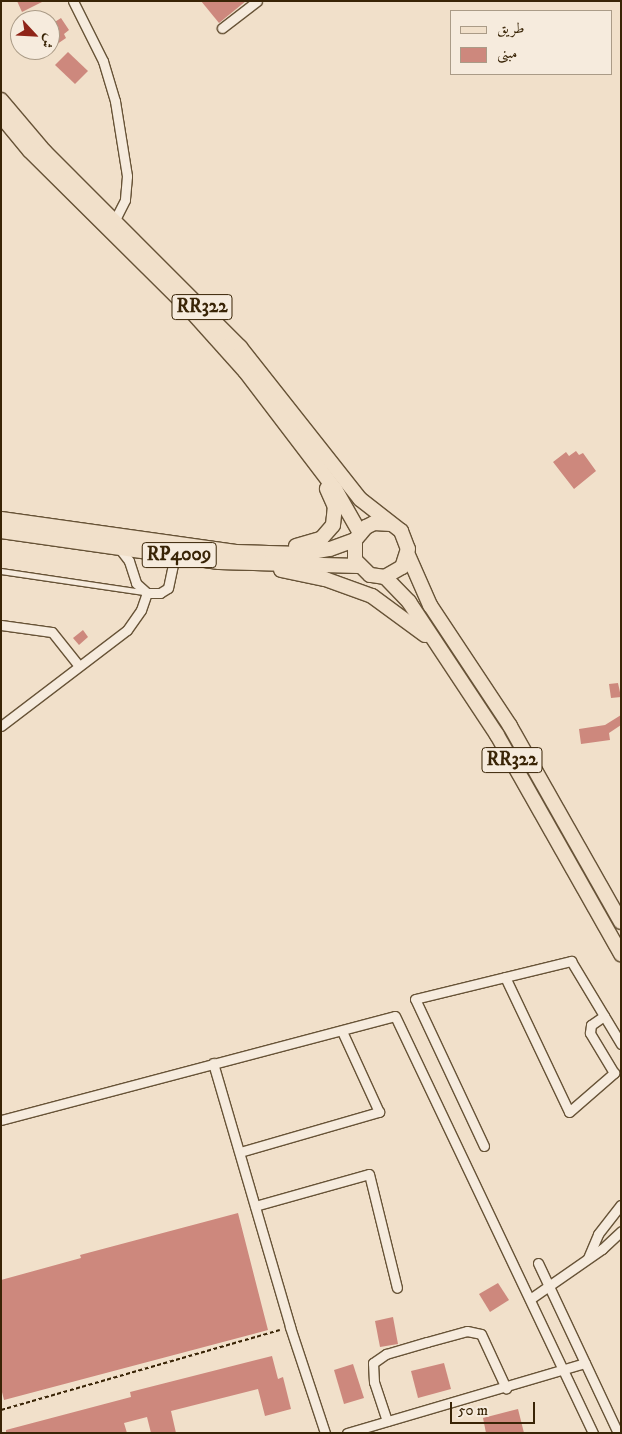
<!DOCTYPE html>
<html>
<head>
<meta charset="utf-8">
<style>
  body { margin:0 }
  #map { position:relative; width:622px; height:1434px; overflow:hidden; background:#f1e0ca; font-family:"IM FELL DW Pica",Amiri,serif }
  div>[style] { position:absolute }
  [style*='--x'] { left:calc(var(--x)*1px); top:calc(var(--y)*1px); width:calc(var(--w)*1px); rotate:calc(var(--a)*1deg) }
  .building>* { inset:0; background:#cd887d }
  .path>* { height:2px; margin-top:-1px; transform-origin:0; background:repeating-linear-gradient(90deg,#392406 0 4px,transparent 0 6.5px) }
  .roads { filter:drop-shadow(1px 0 #675337) drop-shadow(-1px 0 #675337) drop-shadow(0 1px #675337) drop-shadow(0 -1px #675337) }
  .service>* { height:4.5px; margin:-2.25px; padding:0 2.25px; transform-origin:2.25px; border-radius:2.25px; background:#f6ebdd }
  .minor>* { height:9px; margin:-4.5px; padding:0 4.5px; transform-origin:4.5px; border-radius:4.5px; background:#f6ebdd }
  .primary>* { height:14px; margin:-7px; padding:0 7px; transform-origin:7px; border-radius:7px; background:#f1e0ca }
  span { translate:-50% -50%; white-space:nowrap; text-align:center; line-height:1.15; -webkit-text-stroke:4.5px #f6ebdd; paint-order:stroke }
  .shield-label span { padding:1px 4px; background:#f6ebdd; border:1px solid; border-radius:4px; -webkit-text-stroke-width:0 }
  .shield-label { font-size:19px; color:#392406; font-weight:700 }
  .frame { position:absolute; inset:0; border:2px solid #392406; pointer-events:none }
  .legend { position:absolute; left:450px; top:10px; width:162px; height:65px; box-sizing:border-box; background:#f6ebdd; border:1px solid #aa9b87; margin:0; padding:6px 9px; list-style:none; font-size:15px; color:#392406 }
  .legend li { display:flex; align-items:center; gap:10px; height:25px }
  .legend b { width:25px; border:1px solid #aa9b87 }
  .north { position:absolute; left:10px; top:10px; width:50px; height:50px; box-sizing:border-box; background:#f6ebdd; border:1px solid #aa9b87; border-radius:50%; rotate:115deg; font-size:14px; font-weight:700; line-height:20px; text-align:center; color:#392406 }
  .north::after { content:''; display:block; margin:auto; width:18px; height:22px; background:#8f2418; clip-path:polygon(50% 0,100% 100%,50% 72%,0 100%) }
  .scale { position:absolute; left:450px; top:1402px; width:85px; height:22px; box-sizing:border-box; border:2px solid #392406; border-top:0; padding-left:6px; font-size:15px; line-height:18px; white-space:nowrap; color:#392406; -webkit-text-stroke:4px #f6ebdd; paint-order:stroke }
</style>
</head>
<body>
<div id="map">
  <div class="building">
    <div style="clip-path:polygon(17px 1px,44px 1px,22px 12px)"></div>
    <div style="clip-path:polygon(201px 1px,246px 1px,219px 23px)"></div>
    <div style="clip-path:polygon(61px 18px,69px 30px,64px 34px,66px 38px,50px 49px,50px 25px)"></div>
    <div style="clip-path:polygon(68px 52px,88px 71px,75px 84px,55px 65px)"></div>
    <div style="clip-path:polygon(576px 451px,579px 455px,583px 453px,596px 471px,574px 489px,553px 462px,566px 452px,569px 456px)"></div>
    <div style="clip-path:polygon(83px 630px,88px 637px,79px 645px,73px 638px)"></div>
    <div style="clip-path:polygon(618px 683px,621px 697px,611px 698px,609px 684px)"></div>
    <div style="clip-path:polygon(621px 715px,621px 725px,609px 733px,610px 740px,581px 744px,579px 729px,605px 725px)"></div>
    <div style="clip-path:polygon(238px 1213px,268px 1330px,4px 1400px,1px 1388px,1px 1280px,81px 1258px,80px 1255px)"></div>
    <div style="clip-path:polygon(498px 1283px,509px 1300px,490px 1312px,479px 1294px)"></div>
    <div style="clip-path:polygon(393px 1317px,398px 1344px,380px 1347px,375px 1321px)"></div>
    <div style="clip-path:polygon(272px 1356px,278px 1379px,283px 1377px,291px 1409px,265px 1416px,258px 1389px,171px 1411px,176px 1433px,151px 1433px,147px 1417px,124px 1423px,127px 1433px,6px 1433px,6px 1430px,131px 1397px,130px 1392px)"></div>
    <div style="clip-path:polygon(444px 1363px,451px 1389px,418px 1398px,411px 1371px)"></div>
    <div style="clip-path:polygon(353px 1364px,364px 1398px,344px 1404px,334px 1370px)"></div>
    <div style="clip-path:polygon(518px 1409px,524px 1433px,486px 1433px,483px 1418px)"></div>
  </div>
  <div class="path">
    <div style="--x:1;--y:1410;--w:290;--a:-16"></div>
  </div>
  <div class="roads">
    <div class="service">
      <div style="--x:1;--y:571;--w:144;--a:8.4"></div>
    </div>
    <div class="minor">
      <div style="--x:73;--y:1;--w:67;--a:63.4"></div>
      <div style="--x:103;--y:61;--w:42;--a:73.3"></div>
      <div style="--x:115;--y:101;--w:76;--a:80.9"></div>
      <div style="--x:127;--y:176;--w:24;--a:95"></div>
      <div style="--x:125;--y:200;--w:22;--a:117"></div>
      <div style="--x:222;--y:28;--w:44;--a:-37.6"></div>
      <div style="--x:119;--y:548;--w:16;--a:52"></div>
      <div style="--x:129;--y:561;--w:23;--a:72"></div>
      <div style="--x:136;--y:583;--w:15;--a:42"></div>
      <div style="--x:147;--y:593;--w:13;--a:0"></div>
      <div style="--x:160;--y:593;--w:9;--a:-32"></div>
      <div style="--x:168;--y:588;--w:34;--a:-78"></div>
      <div style="--x:1;--y:625;--w:51;--a:7.8"></div>
      <div style="--x:52;--y:632;--w:43;--a:51.5"></div>
      <div style="--x:1;--y:726;--w:158;--a:-37.3"></div>
      <div style="--x:127;--y:630;--w:24;--a:-55"></div>
      <div style="--x:141;--y:610;--w:18;--a:-71"></div>
      <div style="--x:505;--y:977;--w:149;--a:64.6"></div>
      <div style="--x:569;--y:1112;--w:60;--a:-40.9"></div>
      <div style="--x:614;--y:1073;--w:47;--a:-121"></div>
      <div style="--x:590;--y:1033;--w:8;--a:-83"></div>
      <div style="--x:591;--y:1025;--w:16;--a:-35"></div>
      <div style="--x:213;--y:1063;--w:275;--a:73.7"></div>
      <div style="--x:290;--y:1327;--w:112;--a:71.7"></div>
      <div style="--x:1;--y:1120;--w:407;--a:-14.8"></div>
      <div style="--x:395;--y:1016;--w:462;--a:64.6"></div>
      <div style="--x:484;--y:1146;--w:162;--a:-115.1"></div>
      <div style="--x:415;--y:999;--w:161;--a:-13.7"></div>
      <div style="--x:571;--y:961;--w:97;--a:58.9"></div>
      <div style="--x:240;--y:1152;--w:145;--a:-16.1"></div>
      <div style="--x:379;--y:1112;--w:89;--a:-114.6"></div>
      <div style="--x:255;--y:1206;--w:118;--a:-15.7"></div>
      <div style="--x:369;--y:1174;--w:117;--a:76.2"></div>
      <div style="--x:588;--y:1258;--w:26;--a:-67"></div>
      <div style="--x:598;--y:1234;--w:37;--a:-52"></div>
      <div style="--x:538;--y:1263;--w:188;--a:64.8"></div>
      <div style="--x:530;--y:1299;--w:88;--a:-34.8"></div>
      <div style="--x:602;--y:1249;--w:26;--a:-43"></div>
      <div style="--x:387;--y:1421;--w:41;--a:-108.4"></div>
      <div style="--x:374;--y:1382;--w:19;--a:-93"></div>
      <div style="--x:373;--y:1363;--w:16;--a:-35"></div>
      <div style="--x:386;--y:1354;--w:43;--a:-16.3"></div>
      <div style="--x:427;--y:1342;--w:41;--a:-15.4"></div>
      <div style="--x:467;--y:1331;--w:14;--a:12"></div>
      <div style="--x:481;--y:1334;--w:60;--a:65.2"></div>
      <div style="--x:347;--y:1433;--w:248;--a:-16.4"></div>
    </div>
    <div class="primary">
      <div style="--x:1;--y:100;--w:68;--a:49.8"></div>
      <div style="--x:45;--y:152;--w:276;--a:45"></div>
      <div style="--x:240;--y:347;--w:194;--a:51.7"></div>
      <div style="--x:360;--y:499;--w:52;--a:38"></div>
      <div style="--x:401;--y:531;--w:19;--a:69"></div>
      <div style="--x:408;--y:549;--w:19;--a:108"></div>
      <div style="--x:402;--y:567;--w:20;--a:150"></div>
      <div style="--x:385;--y:577;--w:15;--a:-172"></div>
      <div style="--x:370;--y:575;--w:21;--a:-135"></div>
      <div style="--x:355;--y:560;--w:20;--a:-90"></div>
      <div style="--x:355;--y:540;--w:17;--a:-50"></div>
      <div style="--x:366;--y:527;--w:9;--a:-27"></div>
      <div style="--x:374;--y:523;--w:17;--a:3"></div>
      <div style="--x:1;--y:116;--w:45;--a:50.4"></div>
      <div style="--x:30;--y:151;--w:228;--a:44.8"></div>
      <div style="--x:192;--y:312;--w:79;--a:48.1"></div>
      <div style="--x:245;--y:371;--w:148;--a:52.7"></div>
      <div style="--x:335;--y:489;--w:51;--a:60.4"></div>
      <div style="--x:1;--y:519;--w:237;--a:8"></div>
      <div style="--x:236;--y:552;--w:65;--a:1.8"></div>
      <div style="--x:301;--y:554;--w:29;--a:-10"></div>
      <div style="--x:330;--y:549;--w:27;--a:-20"></div>
      <div style="--x:1;--y:531;--w:220;--a:8.1"></div>
      <div style="--x:219;--y:562;--w:139;--a:1.6"></div>
      <div style="--x:296;--y:546;--w:26;--a:-16"></div>
      <div style="--x:321;--y:539;--w:18;--a:-49"></div>
      <div style="--x:333;--y:525;--w:18;--a:-84"></div>
      <div style="--x:335;--y:507;--w:20;--a:-114"></div>
      <div style="--x:408;--y:555;--w:55;--a:66.3"></div>
      <div style="--x:430;--y:605;--w:145;--a:56.5"></div>
      <div style="--x:510;--y:726;--w:225;--a:60.5"></div>
      <div style="--x:281;--y:570;--w:45;--a:11.6"></div>
      <div style="--x:325;--y:579;--w:50;--a:19.9"></div>
      <div style="--x:372;--y:596;--w:66;--a:36.3"></div>
      <div style="--x:385;--y:577;--w:35;--a:46"></div>
      <div style="--x:409;--y:602;--w:159;--a:56.5"></div>
      <div style="--x:497;--y:735;--w:252;--a:60.5"></div>
    </div>
  </div>
  <div class="shield-label">
    <span style="left:202px;top:307px">RR322</span>
    <span style="left:179px;top:555px">RP4009</span>
    <span style="left:512px;top:760px">RR322</span>
  </div>
  <div class="frame"></div>
  <ul class="legend">
  <li><b style="height:6px;background:#f1e0ca"></b>طريق</li>
  <li><b style="height:14px;background:#cd887d"></b>مبنى</li>
  </ul>
  <div class="north">ش</div>
  <div class="scale">50 m</div>
</div>
</body>
</html>
